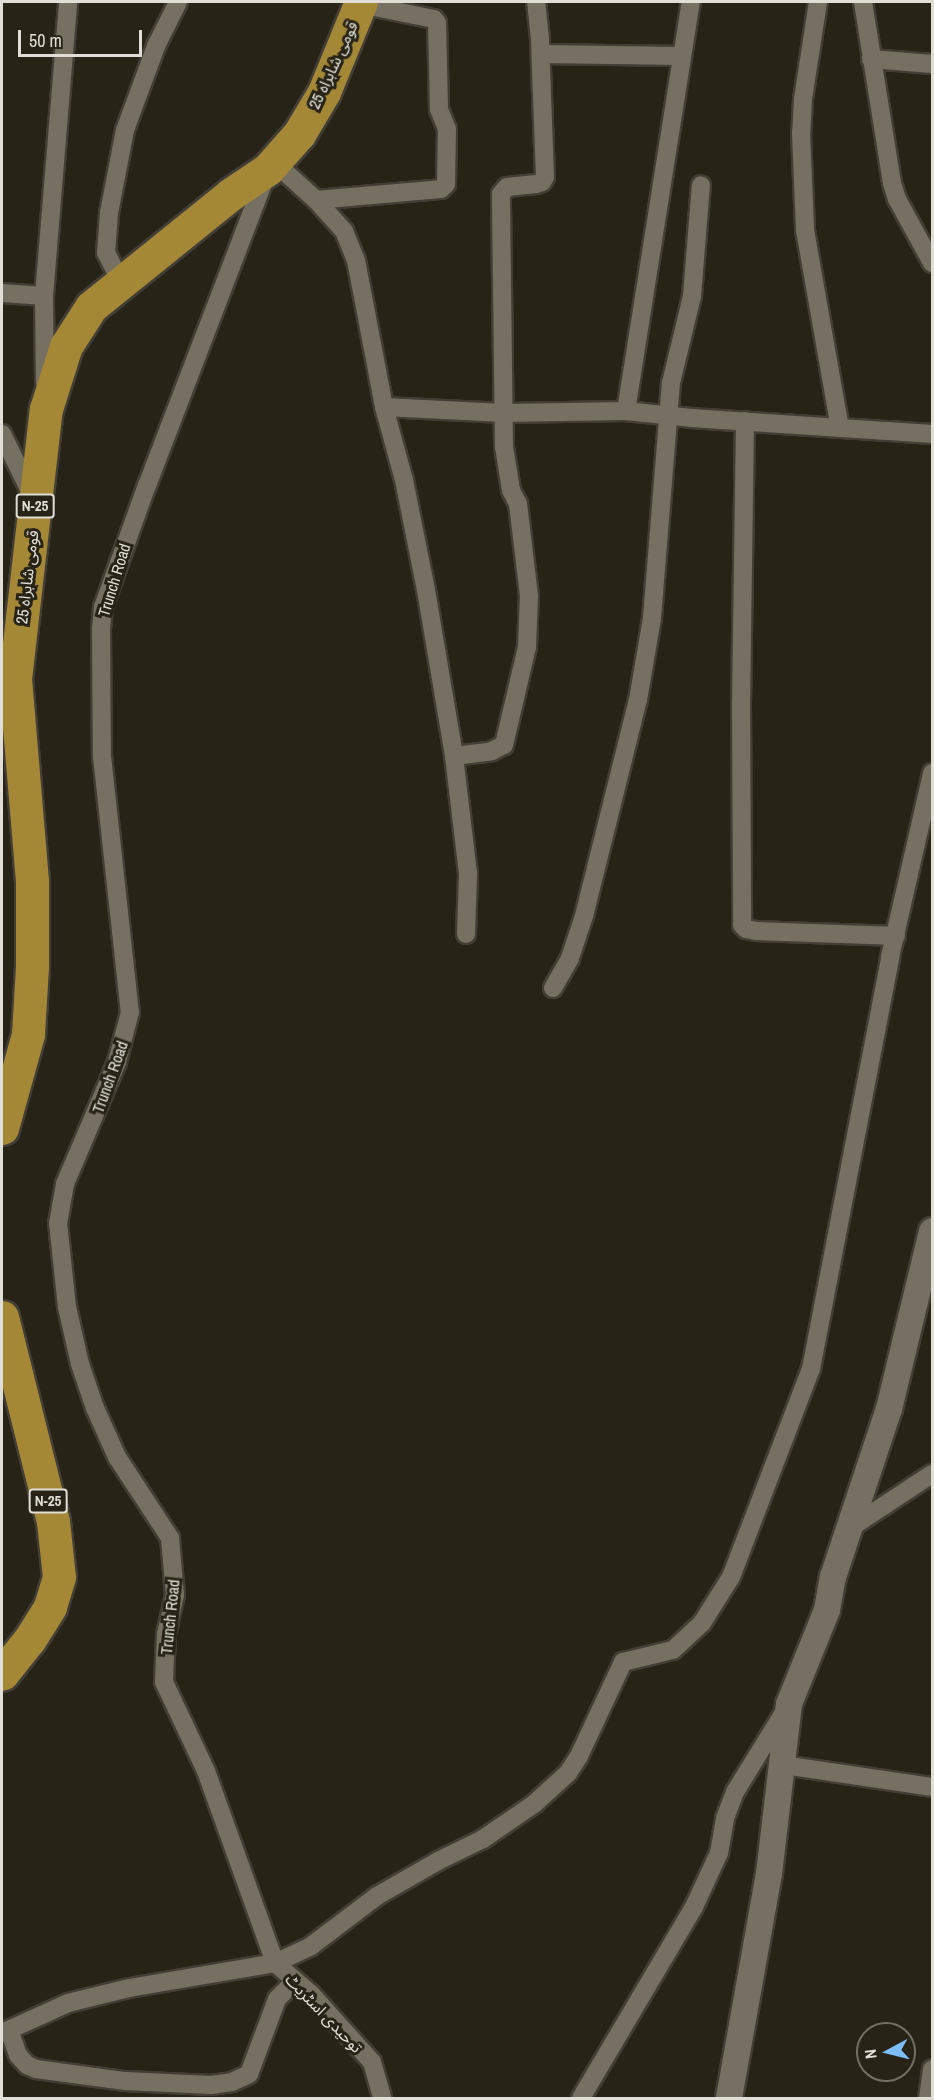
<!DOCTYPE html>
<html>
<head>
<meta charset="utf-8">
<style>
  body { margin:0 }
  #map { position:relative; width:934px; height:2100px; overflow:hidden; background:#272317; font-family:"Archivo Narrow","Noto Sans Arabic",sans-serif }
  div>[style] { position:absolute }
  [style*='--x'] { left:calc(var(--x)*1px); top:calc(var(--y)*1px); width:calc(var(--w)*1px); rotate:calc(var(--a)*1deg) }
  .roads { filter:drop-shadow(2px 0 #423e36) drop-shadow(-2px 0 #423e36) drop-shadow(0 2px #423e36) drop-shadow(0 -2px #423e36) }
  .street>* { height:18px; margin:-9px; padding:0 9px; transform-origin:9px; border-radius:9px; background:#757061 }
  .secondary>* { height:26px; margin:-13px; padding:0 13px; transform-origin:13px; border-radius:13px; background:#757061 }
  .highway>* { height:33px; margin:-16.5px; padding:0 16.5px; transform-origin:16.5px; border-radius:16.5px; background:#a58836 }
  span { translate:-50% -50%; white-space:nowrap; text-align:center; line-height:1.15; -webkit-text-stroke:6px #272317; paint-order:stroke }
  .shield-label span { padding:2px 4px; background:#272317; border:2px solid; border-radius:4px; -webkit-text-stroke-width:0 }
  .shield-label { font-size:15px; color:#e0ded6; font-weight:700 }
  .street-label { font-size:16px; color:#e0ded6 }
  .frame { position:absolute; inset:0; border:3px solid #e0ded6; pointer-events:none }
  .north { position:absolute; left:856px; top:2022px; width:60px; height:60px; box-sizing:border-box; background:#272317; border:2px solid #716e63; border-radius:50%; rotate:263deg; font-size:16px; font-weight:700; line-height:24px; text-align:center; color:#e0ded6 }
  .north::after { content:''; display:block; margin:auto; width:21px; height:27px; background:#7dbef9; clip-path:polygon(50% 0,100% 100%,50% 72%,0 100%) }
  .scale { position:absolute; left:18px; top:30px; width:124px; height:27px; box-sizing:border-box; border:3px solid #e0ded6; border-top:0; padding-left:8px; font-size:18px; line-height:21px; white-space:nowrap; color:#e0ded6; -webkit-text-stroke:4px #272317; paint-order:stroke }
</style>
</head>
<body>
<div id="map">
  <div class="roads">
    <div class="street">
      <div style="--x:818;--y:2;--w:98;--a:98.8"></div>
      <div style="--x:803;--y:99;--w:34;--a:93"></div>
      <div style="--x:801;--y:133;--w:97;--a:87.6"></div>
      <div style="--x:805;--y:230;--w:201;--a:80"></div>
      <div style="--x:863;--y:2;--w:183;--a:80.9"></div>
      <div style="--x:892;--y:183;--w:17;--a:73"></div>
      <div style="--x:897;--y:199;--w:73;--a:61.3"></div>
      <div style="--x:541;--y:54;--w:140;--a:0.8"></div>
      <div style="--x:871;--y:59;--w:61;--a:4.7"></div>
      <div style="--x:274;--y:162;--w:57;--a:42.1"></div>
      <div style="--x:316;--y:200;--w:42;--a:47.9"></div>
      <div style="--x:344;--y:231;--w:31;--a:68"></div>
      <div style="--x:356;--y:260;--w:150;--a:79.2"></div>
      <div style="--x:384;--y:407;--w:76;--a:74.7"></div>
      <div style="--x:404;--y:480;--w:112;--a:78.7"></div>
      <div style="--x:426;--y:590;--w:168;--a:80.4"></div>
      <div style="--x:454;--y:756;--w:119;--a:83.2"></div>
      <div style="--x:468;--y:874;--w:60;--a:91.9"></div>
      <div style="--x:267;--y:173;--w:334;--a:111"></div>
      <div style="--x:147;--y:485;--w:130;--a:109.8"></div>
      <div style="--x:103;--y:607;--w:21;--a:95"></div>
      <div style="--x:101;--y:628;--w:128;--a:89.6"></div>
      <div style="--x:102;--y:756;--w:258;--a:83.8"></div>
      <div style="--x:130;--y:1012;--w:52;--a:104.6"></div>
      <div style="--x:117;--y:1062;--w:133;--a:113.1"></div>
      <div style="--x:65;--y:1184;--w:40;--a:100"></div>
      <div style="--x:58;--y:1223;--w:84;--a:83.9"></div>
      <div style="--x:67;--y:1307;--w:58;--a:77.2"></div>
      <div style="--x:80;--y:1364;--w:46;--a:71.2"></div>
      <div style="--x:95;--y:1408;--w:54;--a:65.8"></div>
      <div style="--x:117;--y:1457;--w:97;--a:56.8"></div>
      <div style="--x:170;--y:1538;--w:57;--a:85"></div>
      <div style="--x:175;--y:1595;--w:40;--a:103"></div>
      <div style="--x:166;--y:1634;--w:48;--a:92.4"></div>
      <div style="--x:164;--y:1682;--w:98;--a:64.7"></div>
      <div style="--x:206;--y:1771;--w:204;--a:70.2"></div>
      <div style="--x:275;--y:1963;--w:48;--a:40.7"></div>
      <div style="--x:311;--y:1994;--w:91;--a:48.1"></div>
      <div style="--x:372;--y:2062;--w:37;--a:74"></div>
      <div style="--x:316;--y:200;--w:125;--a:-5"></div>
      <div style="--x:441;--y:189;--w:7;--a:-45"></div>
      <div style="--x:446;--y:184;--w:55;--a:-89"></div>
      <div style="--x:447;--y:129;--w:22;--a:-112"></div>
      <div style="--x:439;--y:109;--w:86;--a:-91.3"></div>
      <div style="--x:437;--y:23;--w:5;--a:-127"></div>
      <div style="--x:434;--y:19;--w:76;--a:-168.5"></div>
      <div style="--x:121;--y:282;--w:33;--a:-117"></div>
      <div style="--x:106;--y:253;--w:40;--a:-85.7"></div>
      <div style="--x:109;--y:213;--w:85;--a:-79.1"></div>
      <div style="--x:125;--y:130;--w:90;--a:-69.7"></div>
      <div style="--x:156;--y:46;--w:49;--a:-63.4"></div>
      <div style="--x:2;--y:293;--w:42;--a:4.1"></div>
      <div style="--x:45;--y:383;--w:87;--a:-90.7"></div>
      <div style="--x:44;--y:296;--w:295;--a:-85.3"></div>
      <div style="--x:384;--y:407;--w:120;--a:2.9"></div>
      <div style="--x:504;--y:413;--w:122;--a:-0.9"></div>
      <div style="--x:626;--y:411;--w:65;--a:6.1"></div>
      <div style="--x:691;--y:418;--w:242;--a:3.8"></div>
      <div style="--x:626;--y:411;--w:414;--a:-81"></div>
      <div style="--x:745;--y:421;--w:280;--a:90.8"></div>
      <div style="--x:741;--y:701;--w:224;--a:89.7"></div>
      <div style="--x:742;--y:925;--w:6;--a:45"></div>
      <div style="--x:746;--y:929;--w:10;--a:11"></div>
      <div style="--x:756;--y:931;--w:140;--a:2"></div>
      <div style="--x:2;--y:434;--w:68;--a:63.8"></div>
      <div style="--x:454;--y:756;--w:38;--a:-7"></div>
      <div style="--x:492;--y:751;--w:13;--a:-27"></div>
      <div style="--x:504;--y:745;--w:101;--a:-76.8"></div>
      <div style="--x:527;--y:647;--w:51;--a:-87.8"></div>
      <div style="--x:529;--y:596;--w:93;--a:-96.8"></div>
      <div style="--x:518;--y:504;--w:16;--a:-117"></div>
      <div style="--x:511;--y:490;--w:44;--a:-99.2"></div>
      <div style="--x:504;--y:447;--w:253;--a:-90.7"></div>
      <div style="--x:501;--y:194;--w:9;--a:-49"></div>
      <div style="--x:507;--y:187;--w:29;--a:-6"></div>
      <div style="--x:536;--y:184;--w:6;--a:-18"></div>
      <div style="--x:542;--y:182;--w:6;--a:-59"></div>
      <div style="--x:545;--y:177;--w:138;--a:-92.1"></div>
      <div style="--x:540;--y:39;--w:37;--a:-96"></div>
      <div style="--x:553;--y:988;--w:34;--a:-60"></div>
      <div style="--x:570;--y:958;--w:44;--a:-71.6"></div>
      <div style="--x:584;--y:916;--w:223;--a:-76"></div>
      <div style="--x:638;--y:700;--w:83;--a:-80.3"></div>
      <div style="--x:652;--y:618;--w:236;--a:-85.4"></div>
      <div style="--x:671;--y:383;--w:89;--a:-76.4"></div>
      <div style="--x:692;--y:296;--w:111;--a:-85.4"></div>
      <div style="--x:850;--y:1528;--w:98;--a:-33.4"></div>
      <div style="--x:783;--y:1765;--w:151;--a:8.4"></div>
      <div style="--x:9;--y:2030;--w:27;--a:70"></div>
      <div style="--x:18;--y:2055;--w:13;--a:48"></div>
      <div style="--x:27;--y:2065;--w:10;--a:24"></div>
      <div style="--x:36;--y:2069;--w:90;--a:7.7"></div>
      <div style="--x:125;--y:2081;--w:86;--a:2.7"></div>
      <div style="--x:211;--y:2085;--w:21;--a:-8"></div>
      <div style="--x:232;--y:2082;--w:19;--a:-25"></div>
      <div style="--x:249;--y:2074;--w:80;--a:-69.5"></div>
      <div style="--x:277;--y:1999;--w:25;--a:-45"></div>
      <div style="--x:2;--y:2033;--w:72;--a:-24.4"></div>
      <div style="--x:68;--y:2003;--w:63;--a:-13.8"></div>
      <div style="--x:129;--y:1988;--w:148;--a:-9.7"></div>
      <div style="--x:275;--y:1963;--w:40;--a:-25"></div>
      <div style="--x:311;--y:1946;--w:83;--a:-37.1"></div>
      <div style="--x:377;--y:1896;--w:70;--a:-29.8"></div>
      <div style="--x:438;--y:1861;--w:50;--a:-26.1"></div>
      <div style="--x:483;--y:1839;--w:62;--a:-34.5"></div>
      <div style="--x:534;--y:1804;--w:46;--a:-42.4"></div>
      <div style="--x:568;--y:1773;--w:20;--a:-57"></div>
      <div style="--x:579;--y:1756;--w:104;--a:-64.9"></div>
      <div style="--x:623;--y:1662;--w:51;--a:-13.5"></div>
      <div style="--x:673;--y:1650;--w:40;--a:-43"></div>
      <div style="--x:702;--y:1623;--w:54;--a:-57.8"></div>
      <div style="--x:731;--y:1577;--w:223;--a:-69"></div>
      <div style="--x:811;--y:1369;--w:420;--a:-79.1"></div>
      <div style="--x:890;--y:957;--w:189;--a:-77.1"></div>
      <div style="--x:581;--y:2098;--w:222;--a:-59.4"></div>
      <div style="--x:694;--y:1907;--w:60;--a:-65.2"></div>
      <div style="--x:719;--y:1853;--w:36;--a:-80"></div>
      <div style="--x:725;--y:1818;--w:28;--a:-69"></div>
      <div style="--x:735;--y:1792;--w:97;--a:-58.4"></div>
      <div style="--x:928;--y:2098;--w:29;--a:-82"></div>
    </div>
    <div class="secondary">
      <div style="--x:729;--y:2098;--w:228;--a:-79.9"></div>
      <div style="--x:769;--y:1874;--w:171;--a:-83.3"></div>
      <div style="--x:789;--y:1704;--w:101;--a:-68"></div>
      <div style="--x:827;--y:1610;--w:34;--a:-80"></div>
      <div style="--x:833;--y:1577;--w:177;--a:-71.6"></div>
      <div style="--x:889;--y:1409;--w:183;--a:-76.4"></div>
    </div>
    <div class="highway">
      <div style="--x:2;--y:1128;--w:98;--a:-74.5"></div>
      <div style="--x:28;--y:1034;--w:67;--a:-86.6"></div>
      <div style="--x:32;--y:967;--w:86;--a:-90"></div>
      <div style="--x:32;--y:881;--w:203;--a:-94.8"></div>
      <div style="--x:15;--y:679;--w:272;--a:-83.5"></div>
      <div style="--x:46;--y:409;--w:66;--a:-72.4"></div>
      <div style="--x:66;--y:346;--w:46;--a:-57.3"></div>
      <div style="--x:91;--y:307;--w:180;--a:-38.9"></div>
      <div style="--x:231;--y:194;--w:45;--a:-34"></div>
      <div style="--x:268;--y:169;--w:47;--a:-48.5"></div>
      <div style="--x:299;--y:134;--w:49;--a:-59.2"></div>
      <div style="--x:324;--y:92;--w:97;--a:-67.7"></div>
      <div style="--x:2;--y:1317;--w:210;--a:76"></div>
      <div style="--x:53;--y:1521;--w:56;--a:83.9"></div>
      <div style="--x:59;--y:1577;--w:31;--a:107"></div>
      <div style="--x:50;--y:1607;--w:39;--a:122"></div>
      <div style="--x:29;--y:1640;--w:43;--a:128.5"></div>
    </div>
  </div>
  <div class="shield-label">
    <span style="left:35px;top:506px">N-25</span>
    <span style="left:48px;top:1501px">N-25</span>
  </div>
  <div class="street-label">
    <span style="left:333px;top:65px;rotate:-65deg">قومی شاہراہ 25</span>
    <span style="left:27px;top:577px;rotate:-83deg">قومی شاہراہ 25</span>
    <span style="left:114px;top:580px;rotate:-73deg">Trunch Road</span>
    <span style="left:110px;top:1077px;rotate:-70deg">Trunch Road</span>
    <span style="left:170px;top:1617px;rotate:-84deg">Trunch Road</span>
    <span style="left:324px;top:2013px;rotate:46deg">توحیدی اسٹریٹ</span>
  </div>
  <div class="frame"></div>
  <div class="north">N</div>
  <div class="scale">50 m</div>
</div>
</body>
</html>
